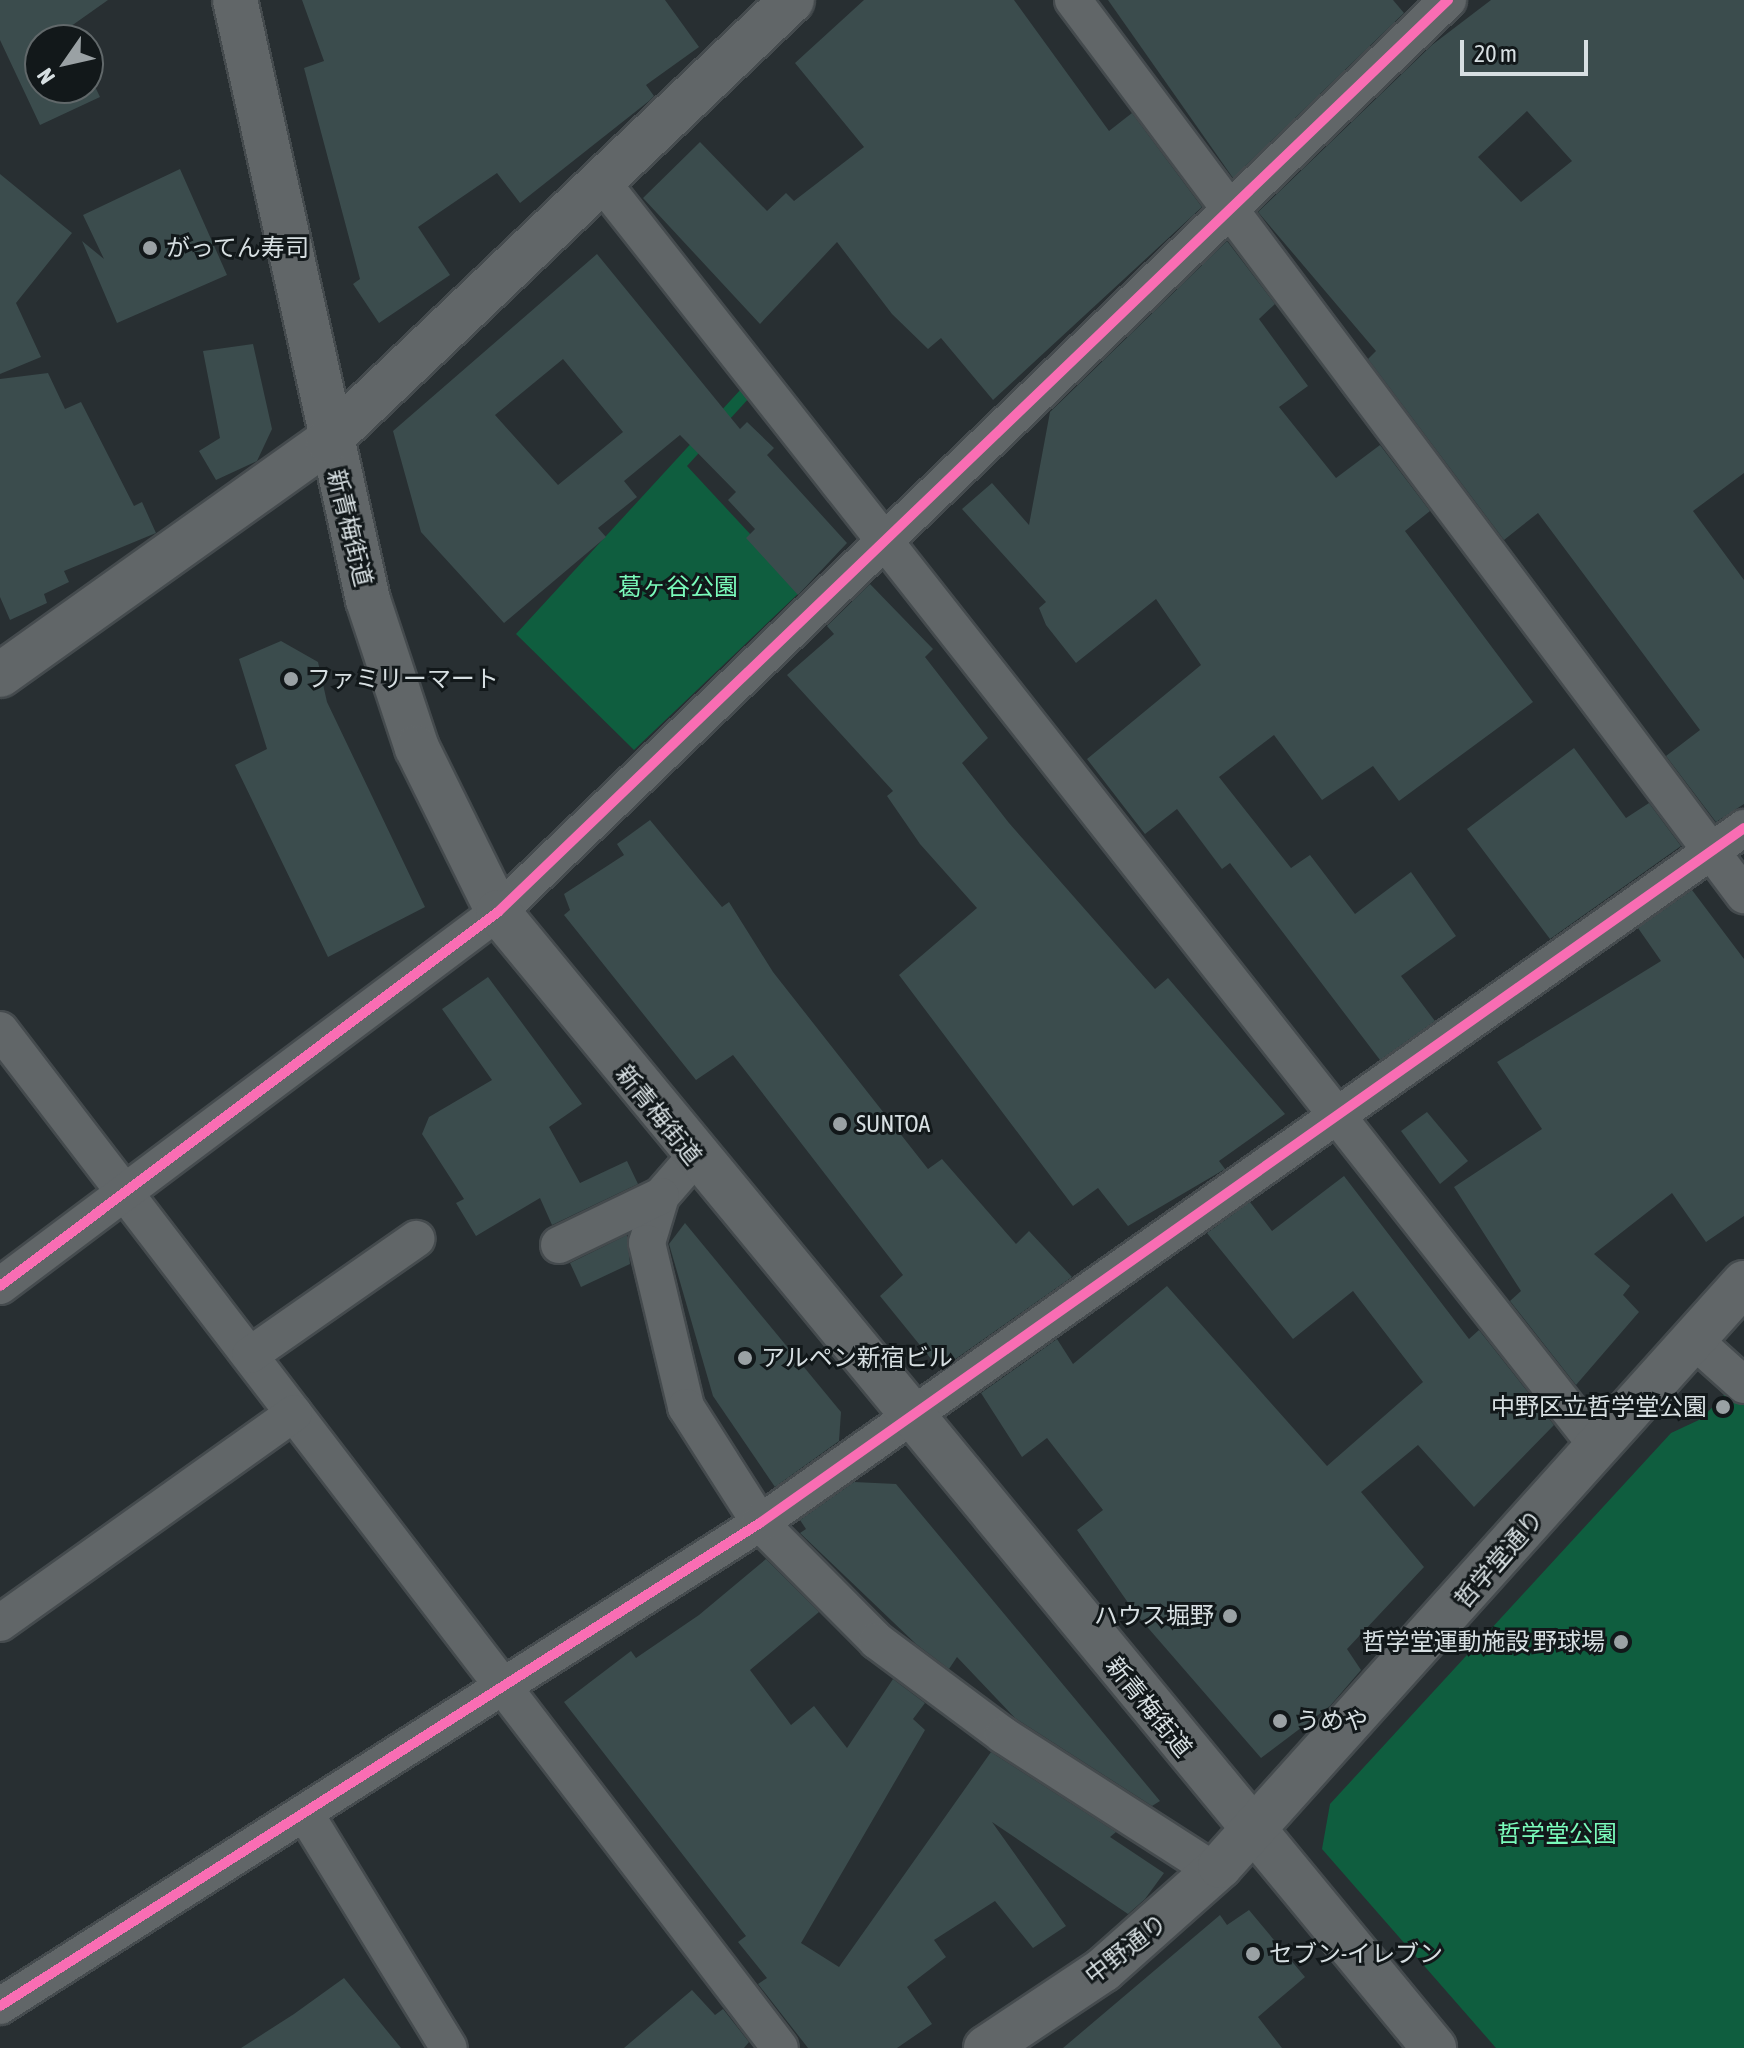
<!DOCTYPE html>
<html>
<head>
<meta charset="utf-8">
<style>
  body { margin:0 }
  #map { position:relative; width:1744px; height:2048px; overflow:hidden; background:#282f32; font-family:"Asap Condensed","Noto Sans JP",sans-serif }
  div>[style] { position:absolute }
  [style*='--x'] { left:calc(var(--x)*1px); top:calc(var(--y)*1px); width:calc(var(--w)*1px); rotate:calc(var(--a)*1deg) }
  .green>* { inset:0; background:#0f5e3f }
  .building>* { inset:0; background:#3b4c4d }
  .roads { filter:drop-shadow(2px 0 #454b4e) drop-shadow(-2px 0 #454b4e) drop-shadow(0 2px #454b4e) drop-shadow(0 -2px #454b4e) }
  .street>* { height:36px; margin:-18px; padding:0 18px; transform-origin:18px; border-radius:18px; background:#616668 }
  .secondary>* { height:44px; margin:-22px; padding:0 22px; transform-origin:22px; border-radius:22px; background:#616668 }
  .cycleway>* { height:10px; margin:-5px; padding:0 5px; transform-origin:5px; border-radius:5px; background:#f96db3 }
  .dots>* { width:22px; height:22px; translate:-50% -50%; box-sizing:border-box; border:4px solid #12181a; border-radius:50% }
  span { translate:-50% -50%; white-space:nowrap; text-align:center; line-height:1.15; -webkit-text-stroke:6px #12181a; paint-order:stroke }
  .poi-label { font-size:24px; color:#d7dfe2 }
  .left { translate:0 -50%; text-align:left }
  .right { translate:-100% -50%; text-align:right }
  .street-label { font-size:24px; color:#d7dfe2 }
  .park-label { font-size:24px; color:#7afbbb }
  .north { position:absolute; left:24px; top:24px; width:80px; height:80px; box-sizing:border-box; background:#12181a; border:2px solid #61686a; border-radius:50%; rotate:236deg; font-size:22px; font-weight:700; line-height:32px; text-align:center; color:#d7dfe2 }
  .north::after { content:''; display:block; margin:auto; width:28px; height:36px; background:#9aa1a4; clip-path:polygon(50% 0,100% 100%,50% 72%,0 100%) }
  .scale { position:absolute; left:1460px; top:40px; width:128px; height:36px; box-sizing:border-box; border:4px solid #d7dfe2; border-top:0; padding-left:10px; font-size:24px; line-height:28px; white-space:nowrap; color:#d7dfe2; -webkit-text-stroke:6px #12181a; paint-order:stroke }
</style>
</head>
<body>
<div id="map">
  <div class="green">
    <div style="clip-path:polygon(742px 388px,750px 397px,687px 466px,802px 590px,634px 750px,516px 634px)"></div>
    <div style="clip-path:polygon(1728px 1391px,1744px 1405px,1744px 2048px,1496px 2048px,1322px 1849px,1330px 1804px,1671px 1433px,1701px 1419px)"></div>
  </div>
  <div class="building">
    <div style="clip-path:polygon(0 0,108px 0,67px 29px,73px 40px,40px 40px,40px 88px,88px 88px,88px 72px,100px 97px,40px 125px,0 40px)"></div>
    <div style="clip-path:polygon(302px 0,665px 0,699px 47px,646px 85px,654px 96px,649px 101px,520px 203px,497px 173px,418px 227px,450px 275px,379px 323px,353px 284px,360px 279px,304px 68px,324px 61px)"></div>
    <div style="clip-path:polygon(864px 0,1014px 0,1109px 131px,1132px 113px,1202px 207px,993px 400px,941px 338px,928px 349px,892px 314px,837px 242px,760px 324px,643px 198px,700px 142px,767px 211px,786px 193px,794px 201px,864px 147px,795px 63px)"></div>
    <div style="clip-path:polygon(1108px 0,1393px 0,1404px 13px,1233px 178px)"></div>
    <div style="clip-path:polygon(evenodd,1491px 0,1744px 0,1744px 473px,1693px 511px,1744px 580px,1744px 804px,1716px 822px,1666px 756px,1700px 730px,1538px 513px,1504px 540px,1368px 359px,1376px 351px,1258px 212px,1432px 45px,1491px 0,1527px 111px,1572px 161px,1521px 202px,1478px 157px,1527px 111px)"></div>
    <div style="clip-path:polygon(180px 169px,227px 275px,117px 323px,82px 241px,104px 259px,83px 215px)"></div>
    <div style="clip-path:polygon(0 174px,72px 233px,16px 303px,41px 357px,0 374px)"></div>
    <div style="clip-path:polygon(1227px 241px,1275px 304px,1259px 319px,1308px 386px,1279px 407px,1336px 478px,1380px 445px,1430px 511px,1405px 531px,1533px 702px,1399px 801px,1373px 766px,1322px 800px,1274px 735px,1219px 777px,1291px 868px,1310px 855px,1355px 914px,1411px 872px,1456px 936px,1401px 976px,1435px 1021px,1380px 1060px,1230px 863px,1222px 869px,1177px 809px,1145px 834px,1087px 759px,1201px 665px,1156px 599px,1076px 663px,1046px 625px,1039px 608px,1046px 602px,962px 509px,992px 483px,1029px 525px,1050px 412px)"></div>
    <div style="clip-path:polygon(evenodd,597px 254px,740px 429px,747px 422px,774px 448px,767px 455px,847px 543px,798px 595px,746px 538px,755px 529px,728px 500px,736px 492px,680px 435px,624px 481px,637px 497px,598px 528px,606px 537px,504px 623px,421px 532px,393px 431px,597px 254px,563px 359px,623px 432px,558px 485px,495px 415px,563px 359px)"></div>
    <div style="clip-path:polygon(253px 344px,272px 429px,257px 461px,216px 480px,199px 451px,220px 438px,203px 351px)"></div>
    <div style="clip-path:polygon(48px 373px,65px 409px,81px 402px,134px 506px,142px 502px,156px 533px,64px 571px,69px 582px,44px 594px,47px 603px,10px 620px,0 597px,0 379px)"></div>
    <div style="clip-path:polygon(870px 584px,933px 649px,925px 657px,988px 738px,962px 763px,1009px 823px,1155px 989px,1168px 978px,1285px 1114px,1219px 1161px,1225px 1169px,1128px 1226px,1098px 1188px,1073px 1206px,899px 975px,977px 908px,920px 844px,887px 796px,893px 791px,787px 675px,834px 634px,827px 626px)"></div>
    <div style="clip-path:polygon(281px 641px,318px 662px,327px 702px,425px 907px,328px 957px,235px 765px,267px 749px,239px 659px)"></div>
    <div style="clip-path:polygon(1574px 748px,1626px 818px,1649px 803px,1681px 846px,1550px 939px,1467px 829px)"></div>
    <div style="clip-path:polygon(650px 820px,722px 907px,729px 902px,773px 972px,928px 1169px,942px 1159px,1016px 1244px,1029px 1231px,1072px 1277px,947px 1365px,932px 1360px,880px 1296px,903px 1275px,733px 1055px,696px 1080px,564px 915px,570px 910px,564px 894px,624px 855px,617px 844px)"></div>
    <div style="clip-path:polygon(1692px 890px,1744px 959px,1744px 1216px,1706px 1242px,1672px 1193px,1594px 1254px,1630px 1286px,1623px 1295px,1639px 1312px,1576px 1385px,1510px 1301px,1521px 1291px,1454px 1187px,1542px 1129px,1497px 1062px,1661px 961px,1638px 928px)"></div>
    <div style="clip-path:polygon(488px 977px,582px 1104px,549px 1127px,580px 1183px,627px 1161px,638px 1184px,552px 1225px,540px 1198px,476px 1236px,456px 1203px,464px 1199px,422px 1134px,429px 1117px,492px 1080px,442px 1009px)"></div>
    <div style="clip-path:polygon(1427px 1112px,1468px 1161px,1440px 1184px,1401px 1131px)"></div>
    <div style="clip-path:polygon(1344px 1176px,1469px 1339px,1479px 1330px,1554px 1425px,1474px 1507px,1418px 1445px,1361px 1492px,1424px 1567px,1347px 1649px,1361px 1670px,1330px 1706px,1261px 1758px,1136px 1614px,1077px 1530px,1103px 1510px,1047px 1438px,1022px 1457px,981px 1393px,1057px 1339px,1073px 1364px,1167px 1286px,1327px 1466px,1423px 1382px,1353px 1291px,1293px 1339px,1207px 1233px,1250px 1202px,1272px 1231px)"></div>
    <div style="clip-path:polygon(685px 1223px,841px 1412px,839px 1441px,775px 1487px,713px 1396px,669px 1244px)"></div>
    <div style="clip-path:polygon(627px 1235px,630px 1264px,581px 1287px,570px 1263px)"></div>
    <div style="clip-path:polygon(854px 1482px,896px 1484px,1160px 1801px,1152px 1806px,1015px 1718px,957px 1657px,949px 1669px,916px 1644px,800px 1533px,806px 1529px,800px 1520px)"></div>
    <div style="clip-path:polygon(766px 1559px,819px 1612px,750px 1670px,791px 1725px,814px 1706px,847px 1748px,893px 1679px,925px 1703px,913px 1719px,925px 1730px,801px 1943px,839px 1967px,991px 1752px,1116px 1832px,1110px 1837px,1164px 1873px,1145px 1899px,1128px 1914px,992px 1822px,1066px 1926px,1033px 1948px,995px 1901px,934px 1940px,946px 1957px,907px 1987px,932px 2024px,897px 2048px,808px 2048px,758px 1984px,767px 1978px,738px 1942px,746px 1936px,564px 1702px,631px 1651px,636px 1658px,699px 1615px)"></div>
    <div style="clip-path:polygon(1249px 1910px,1305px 1977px,1258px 2017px,1282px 2048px,1063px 2048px,1220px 1915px,1227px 1925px)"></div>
    <div style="clip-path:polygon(344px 1978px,401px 2048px,241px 2048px,294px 2014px)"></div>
    <div style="clip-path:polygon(692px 1990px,715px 2015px,723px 2009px,749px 2042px,744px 2048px,624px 2048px)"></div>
  </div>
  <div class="roads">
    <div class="street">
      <div style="--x:1073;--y:0;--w:1119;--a:53.14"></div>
      <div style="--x:601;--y:181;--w:1611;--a:51.78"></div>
      <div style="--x:0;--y:1030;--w:1282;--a:52.54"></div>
      <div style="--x:694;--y:1158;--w:50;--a:131"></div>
      <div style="--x:661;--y:1196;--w:49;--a:106.6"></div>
      <div style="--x:647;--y:1243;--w:169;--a:76.6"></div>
      <div style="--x:686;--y:1407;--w:138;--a:57.5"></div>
      <div style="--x:760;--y:1523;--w:166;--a:45.2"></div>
      <div style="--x:877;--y:1641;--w:157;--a:36.7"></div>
      <div style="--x:1003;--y:1735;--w:252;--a:32.7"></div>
      <div style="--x:559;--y:1245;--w:113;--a:-25.7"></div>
      <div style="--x:0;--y:1286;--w:623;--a:-36.91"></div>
      <div style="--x:498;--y:912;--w:1317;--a:-43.83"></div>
      <div style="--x:1695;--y:1341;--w:66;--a:41.9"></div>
      <div style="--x:250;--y:1355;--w:203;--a:-34.9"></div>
      <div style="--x:0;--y:1623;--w:361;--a:-35.5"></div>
      <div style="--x:306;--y:1815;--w:273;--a:58.5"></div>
      <div style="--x:0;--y:2006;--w:900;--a:-32.44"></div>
      <div style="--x:760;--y:1523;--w:1205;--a:-35.23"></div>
    </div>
    <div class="secondary">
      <div style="--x:235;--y:0;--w:615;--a:77.5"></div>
      <div style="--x:368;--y:600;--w:156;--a:71.7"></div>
      <div style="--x:417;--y:748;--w:183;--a:63.7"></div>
      <div style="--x:498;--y:912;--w:1472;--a:50.51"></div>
      <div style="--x:0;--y:675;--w:403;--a:-35.5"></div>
      <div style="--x:328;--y:441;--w:640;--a:-43.54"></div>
      <div style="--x:986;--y:2048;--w:141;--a:-33.7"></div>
      <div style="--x:1103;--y:1970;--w:157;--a:-41.6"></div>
      <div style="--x:1220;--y:1866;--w:784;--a:-48.05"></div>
    </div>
  </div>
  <div class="cycleway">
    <div style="--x:0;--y:1286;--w:623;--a:-36.91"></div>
    <div style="--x:498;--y:912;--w:1317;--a:-43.83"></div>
    <div style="--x:0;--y:2006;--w:900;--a:-32.44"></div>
    <div style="--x:760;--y:1523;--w:1205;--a:-35.23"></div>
  </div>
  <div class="dots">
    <div style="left:150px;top:248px;background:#9aa1a4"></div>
    <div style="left:291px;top:679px;background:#9aa1a4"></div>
    <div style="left:840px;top:1124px;background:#9aa1a4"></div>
    <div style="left:745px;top:1358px;background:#9aa1a4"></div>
    <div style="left:1723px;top:1407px;background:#9aa1a4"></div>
    <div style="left:1230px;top:1616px;background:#9aa1a4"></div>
    <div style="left:1621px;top:1642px;background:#9aa1a4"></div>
    <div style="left:1280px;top:1721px;background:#9aa1a4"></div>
    <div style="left:1253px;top:1954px;background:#9aa1a4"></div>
  </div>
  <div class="poi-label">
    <span class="left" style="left:166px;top:248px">がってん寿司</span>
    <span class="left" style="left:307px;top:679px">ファミリーマート</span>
    <span class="left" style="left:856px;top:1124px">SUNTOA</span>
    <span class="left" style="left:761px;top:1358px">アルペン新宿ビル</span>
    <span class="right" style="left:1707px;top:1407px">中野区立哲学堂公園</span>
    <span class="right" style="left:1214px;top:1616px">ハウス堀野</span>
    <span class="right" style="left:1605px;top:1642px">哲学堂運動施設 野球場</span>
    <span class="left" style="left:1296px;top:1721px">うめや</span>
    <span class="left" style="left:1269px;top:1954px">セブン-イレブン</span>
  </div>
  <div class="street-label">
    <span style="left:350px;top:528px;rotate:76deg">新青梅街道</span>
    <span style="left:659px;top:1115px;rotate:51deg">新青梅街道</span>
    <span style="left:1499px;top:1559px;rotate:-49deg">哲学堂通り</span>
    <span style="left:1149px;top:1707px;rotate:51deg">新青梅街道</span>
    <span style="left:1126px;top:1949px;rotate:-38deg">中野通り</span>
  </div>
  <div class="park-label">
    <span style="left:678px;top:587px">葛ヶ谷公園</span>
    <span style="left:1557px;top:1834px">哲学堂公園</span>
  </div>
  <div class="north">N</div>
  <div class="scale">20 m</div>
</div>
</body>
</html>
